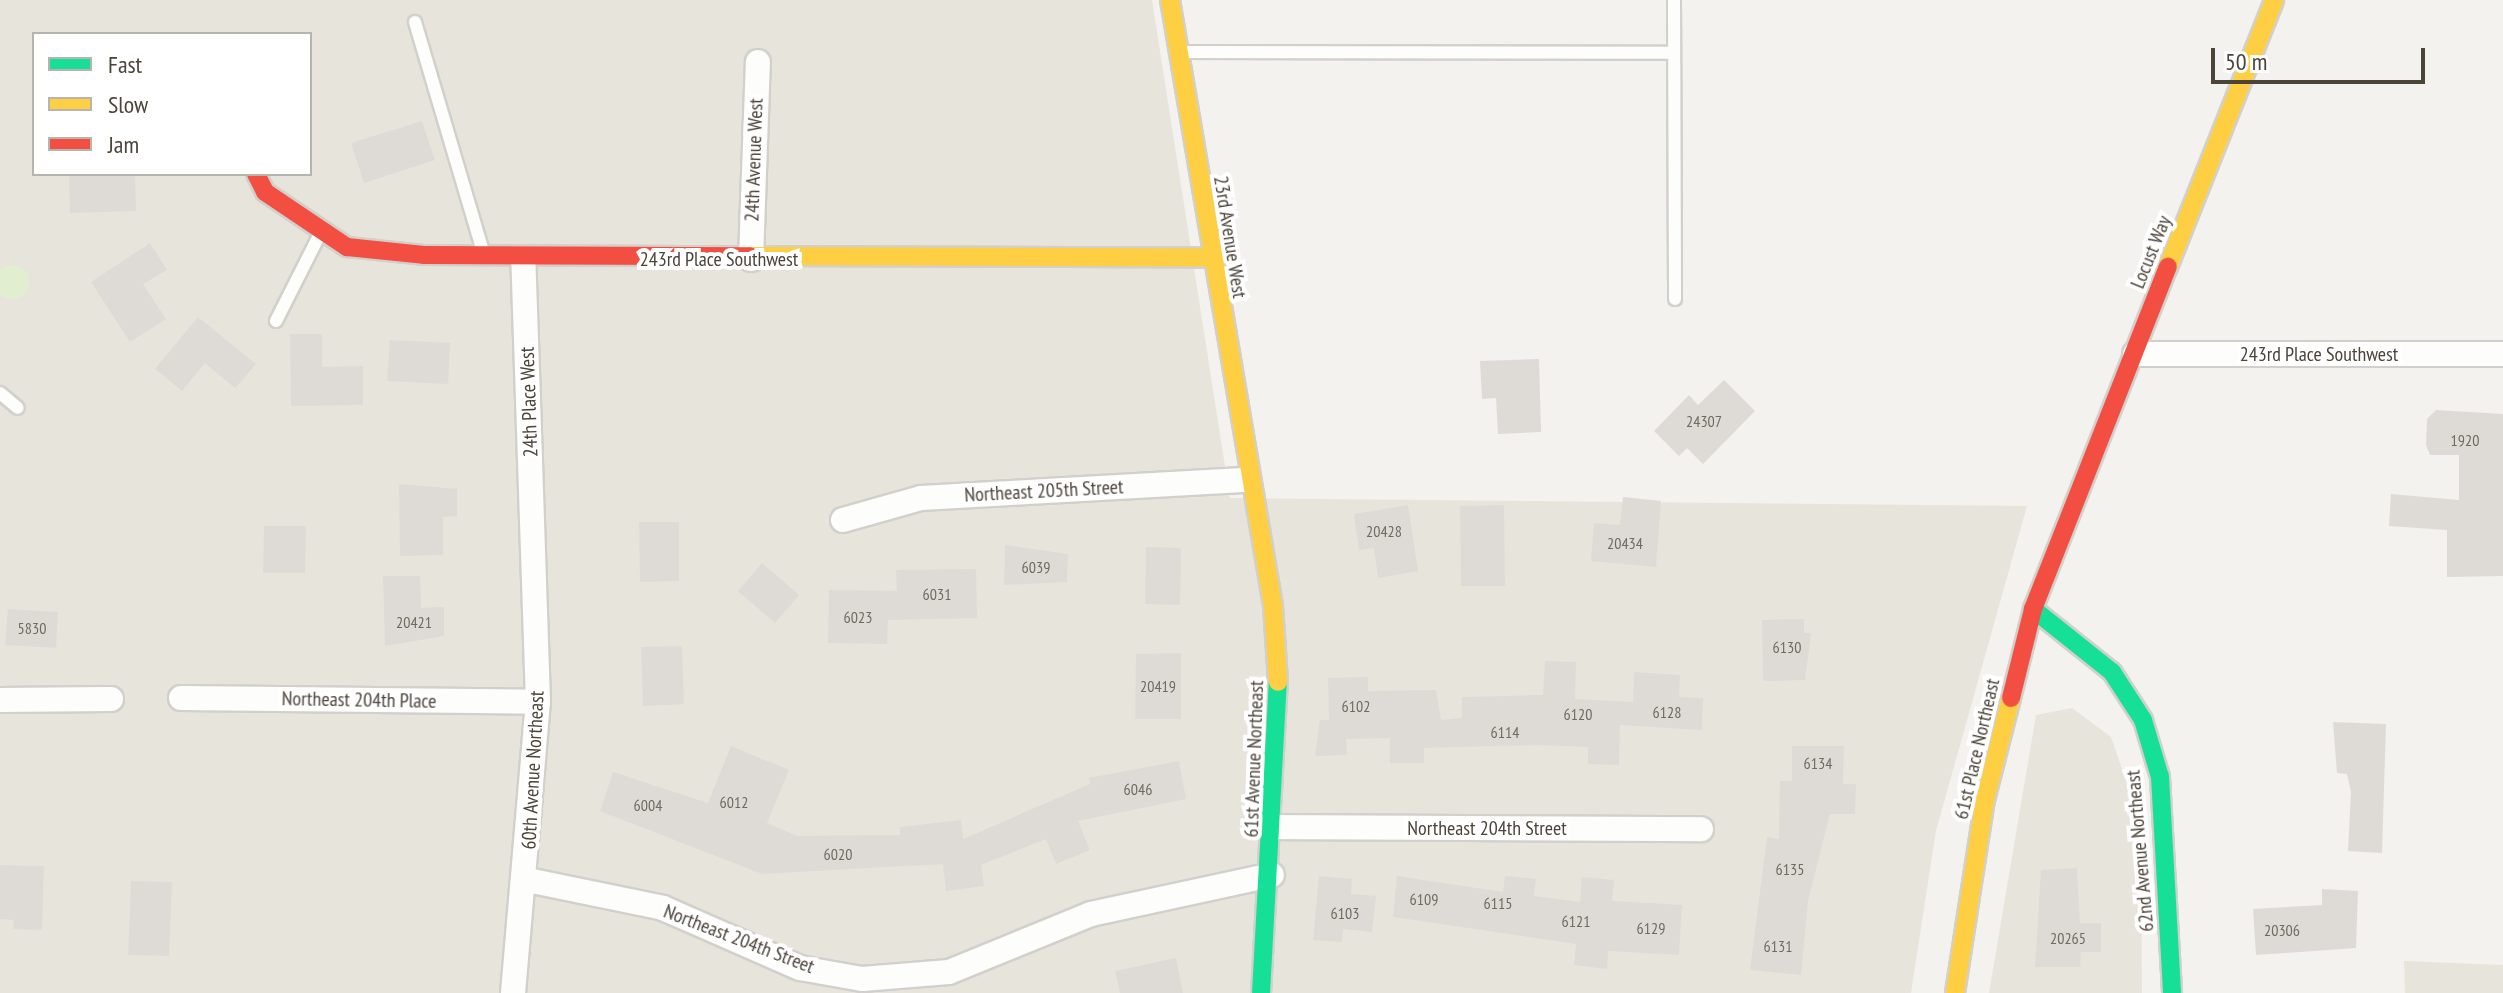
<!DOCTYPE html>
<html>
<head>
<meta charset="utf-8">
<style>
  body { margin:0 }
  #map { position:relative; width:2503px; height:993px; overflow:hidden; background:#f4f2ee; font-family:"PT Sans Narrow",sans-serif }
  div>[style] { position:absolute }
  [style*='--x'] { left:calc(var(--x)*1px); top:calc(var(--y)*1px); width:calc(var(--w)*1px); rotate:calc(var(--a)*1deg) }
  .residential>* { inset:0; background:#e7e4dc }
  .green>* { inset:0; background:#e1eecf }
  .round { border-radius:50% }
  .building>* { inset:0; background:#dedbd6 }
  .roads { filter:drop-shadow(2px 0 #d2d0cb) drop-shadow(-2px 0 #d2d0cb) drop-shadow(0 2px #d2d0cb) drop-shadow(0 -2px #d2d0cb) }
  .lane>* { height:12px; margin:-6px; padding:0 6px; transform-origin:6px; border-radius:6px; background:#fdfdfc }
  .street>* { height:24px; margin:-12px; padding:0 12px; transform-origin:12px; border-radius:12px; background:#fdfdfc }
  .fast>* { height:18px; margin:-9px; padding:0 9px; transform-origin:9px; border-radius:9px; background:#16e098 }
  .slow>* { height:18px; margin:-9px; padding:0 9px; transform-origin:9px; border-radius:9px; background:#ffcf43 }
  .jam>* { height:18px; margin:-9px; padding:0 9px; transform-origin:9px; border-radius:9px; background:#f24e42 }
  span { translate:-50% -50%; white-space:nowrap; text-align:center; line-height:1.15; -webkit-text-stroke:8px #fff; paint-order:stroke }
  .number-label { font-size:16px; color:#706a61 }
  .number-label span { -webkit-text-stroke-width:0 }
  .street-label { font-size:20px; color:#4b4439 }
  .legend { position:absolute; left:32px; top:32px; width:280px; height:144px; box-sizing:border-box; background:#fff; border:2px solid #b7b4b0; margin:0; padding:10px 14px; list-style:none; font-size:24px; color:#4b4439 }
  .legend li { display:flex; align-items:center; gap:16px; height:40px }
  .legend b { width:40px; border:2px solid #b7b4b0 }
  .scale { position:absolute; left:2211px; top:48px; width:214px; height:36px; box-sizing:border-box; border:4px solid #4b4439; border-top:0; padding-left:10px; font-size:24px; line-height:28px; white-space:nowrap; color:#4b4439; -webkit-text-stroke:6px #fff; paint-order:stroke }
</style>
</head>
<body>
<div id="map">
  <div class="residential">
    <div style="clip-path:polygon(evenodd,0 0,1152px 0,1230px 498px,2027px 506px,1936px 831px,1911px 993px,0 993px,0 0,34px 34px,310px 34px,310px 174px,34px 174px,34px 34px)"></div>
    <div style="clip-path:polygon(2072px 708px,2111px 737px,2141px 824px,2142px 993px,1989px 993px,2036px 715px)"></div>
    <div style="clip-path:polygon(2404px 961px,2503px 965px,2503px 993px,2405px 993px)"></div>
  </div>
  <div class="green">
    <div class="round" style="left:-5px;top:265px;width:34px;height:34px"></div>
  </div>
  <div class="building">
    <div style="clip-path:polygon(422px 121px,435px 160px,364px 183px,351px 143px)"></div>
    <div style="clip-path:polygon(69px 174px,135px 174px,136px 211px,70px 213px)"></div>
    <div style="clip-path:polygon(150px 243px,167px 270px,143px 284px,166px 319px,130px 342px,91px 282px)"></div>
    <div style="clip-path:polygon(198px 317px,256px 364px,235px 388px,205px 363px,182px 391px,155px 369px)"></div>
    <div style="clip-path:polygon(290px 334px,322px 334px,322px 367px,363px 366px,363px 405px,291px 406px)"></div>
    <div style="clip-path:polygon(390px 340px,450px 343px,448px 384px,387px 381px)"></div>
    <div style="clip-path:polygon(1539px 359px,1541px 432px,1498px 434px,1496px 398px,1482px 399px,1480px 361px)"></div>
    <div style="clip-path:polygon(1724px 380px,1755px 411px,1703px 464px,1687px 448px,1679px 456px,1654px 431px,1689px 395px,1698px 405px)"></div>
    <div style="clip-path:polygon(2436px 410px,2503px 414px,2503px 576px,2447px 577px,2447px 530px,2389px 526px,2391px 494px,2459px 500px,2459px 455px,2430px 455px,2426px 445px,2427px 419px)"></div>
    <div style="clip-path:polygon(399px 484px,457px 489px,457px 516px,443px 517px,443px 555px,400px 556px)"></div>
    <div style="clip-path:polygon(1623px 497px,1661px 501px,1656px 567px,1591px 561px,1594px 523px,1620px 525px)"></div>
    <div style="clip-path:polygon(1408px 505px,1418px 571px,1378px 578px,1374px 548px,1359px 550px,1354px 514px)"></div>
    <div style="clip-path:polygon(1504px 505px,1505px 586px,1461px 586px,1460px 506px)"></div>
    <div style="clip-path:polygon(639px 522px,679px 522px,679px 581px,640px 582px)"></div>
    <div style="clip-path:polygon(264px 526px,306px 526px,305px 573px,263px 573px)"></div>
    <div style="clip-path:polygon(1005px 545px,1068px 554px,1067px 582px,1004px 585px)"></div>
    <div style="clip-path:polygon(1146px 547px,1181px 548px,1180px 605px,1145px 604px)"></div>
    <div style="clip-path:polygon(762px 563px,799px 595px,775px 623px,738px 591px)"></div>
    <div style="clip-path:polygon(976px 569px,977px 618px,888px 620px,887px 644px,828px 643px,829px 590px,897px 591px,896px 570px)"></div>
    <div style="clip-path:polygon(383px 576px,420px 576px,421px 608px,444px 607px,444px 636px,385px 646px)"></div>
    <div style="clip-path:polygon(8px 609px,58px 612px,56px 648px,5px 645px)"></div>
    <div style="clip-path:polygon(1804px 619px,1804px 633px,1811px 633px,1805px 680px,1763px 681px,1762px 620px)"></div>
    <div style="clip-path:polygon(682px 646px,684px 704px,643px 706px,641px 647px)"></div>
    <div style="clip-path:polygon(1181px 653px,1181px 719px,1135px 719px,1136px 654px)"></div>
    <div style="clip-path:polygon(1545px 661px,1576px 662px,1575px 699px,1633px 702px,1634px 672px,1680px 675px,1679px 697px,1703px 698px,1702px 730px,1620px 725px,1619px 765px,1588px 764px,1588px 747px,1539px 745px,1424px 748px,1424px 763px,1390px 763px,1390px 738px,1346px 739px,1347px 755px,1315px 756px,1320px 720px,1329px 720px,1328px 678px,1368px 677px,1368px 691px,1436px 690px,1441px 720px,1462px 718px,1462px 697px,1543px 695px)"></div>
    <div style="clip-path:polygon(2333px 722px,2386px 724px,2382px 853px,2348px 851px,2351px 792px,2347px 774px,2337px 773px)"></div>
    <div style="clip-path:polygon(731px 746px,789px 770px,767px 823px,797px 836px,900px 835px,900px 827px,961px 820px,963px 839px,1090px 784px,1089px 778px,1179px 761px,1186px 799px,1078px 821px,1090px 850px,1056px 864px,1046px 839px,981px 865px,984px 886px,946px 891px,943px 864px,762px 874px,600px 811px,613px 772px,708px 803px)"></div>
    <div style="clip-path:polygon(1792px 746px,1844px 746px,1843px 784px,1856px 784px,1855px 814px,1830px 814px,1808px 901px,1801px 975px,1750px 970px,1767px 837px,1779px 839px,1780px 781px,1792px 781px)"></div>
    <div style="clip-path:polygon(0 865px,44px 866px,42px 930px,13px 929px,14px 920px,0 919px)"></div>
    <div style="clip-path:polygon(2077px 868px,2080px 923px,2101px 923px,2101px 952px,2081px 952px,2080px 967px,2035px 967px,2041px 870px)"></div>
    <div style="clip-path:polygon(1319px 876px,1352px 879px,1351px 894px,1376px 896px,1372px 932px,1343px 929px,1342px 942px,1313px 940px)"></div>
    <div style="clip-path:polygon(1397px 876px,1503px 892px,1505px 876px,1536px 879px,1534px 896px,1580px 902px,1582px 877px,1614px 880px,1612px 901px,1682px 905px,1679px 955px,1608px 951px,1607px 969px,1574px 965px,1576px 944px,1393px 917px)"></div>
    <div style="clip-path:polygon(131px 881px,172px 882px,169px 956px,128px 955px)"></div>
    <div style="clip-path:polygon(2322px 889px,2358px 891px,2356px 948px,2256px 955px,2253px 909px,2322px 905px)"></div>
    <div style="clip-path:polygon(1176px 958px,1183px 993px,1120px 993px,1115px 971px)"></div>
  </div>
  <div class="roads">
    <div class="lane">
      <div style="--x:1674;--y:0;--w:299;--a:89.8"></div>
      <div style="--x:415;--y:22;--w:243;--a:73.5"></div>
      <div style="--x:1181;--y:52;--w:493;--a:0.1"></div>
      <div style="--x:276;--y:321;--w:100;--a:-63.2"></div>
      <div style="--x:0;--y:393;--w:23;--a:40"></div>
    </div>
    <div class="street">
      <div style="--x:751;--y:259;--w:197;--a:-88"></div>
      <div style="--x:2135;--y:354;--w:368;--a:0"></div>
      <div style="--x:843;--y:520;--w:81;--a:-15.8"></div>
      <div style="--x:921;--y:498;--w:327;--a:-3.2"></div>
      <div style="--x:181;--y:698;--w:357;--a:0.6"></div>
      <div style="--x:0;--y:700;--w:111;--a:-0.5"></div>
      <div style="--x:1274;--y:827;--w:427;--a:0.3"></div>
      <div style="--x:527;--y:880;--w:139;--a:11.6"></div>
      <div style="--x:663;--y:908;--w:150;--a:23.7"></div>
      <div style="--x:800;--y:968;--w:63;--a:10.1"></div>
      <div style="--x:862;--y:979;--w:87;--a:-4.6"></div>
      <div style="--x:949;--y:972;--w:153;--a:-22.2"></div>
      <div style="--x:1091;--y:914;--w:185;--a:-12.2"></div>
      <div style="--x:513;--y:993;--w:292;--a:-85.1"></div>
      <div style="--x:538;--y:702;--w:443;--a:-91.9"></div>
    </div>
    <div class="fast">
      <div style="--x:2033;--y:609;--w:101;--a:38.6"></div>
      <div style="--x:2112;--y:672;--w:57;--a:57.1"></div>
      <div style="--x:2143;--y:720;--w:59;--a:73.4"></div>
      <div style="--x:2160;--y:777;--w:216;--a:86.8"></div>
      <div style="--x:1261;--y:993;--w:311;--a:-86.9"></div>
    </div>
    <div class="slow">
      <div style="--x:1170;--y:0;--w:615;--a:80.35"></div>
      <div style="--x:1273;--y:606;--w:76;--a:86.2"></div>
      <div style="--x:750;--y:256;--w:460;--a:0.2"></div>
      <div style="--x:2168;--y:267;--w:287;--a:-68.3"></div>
      <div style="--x:1955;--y:993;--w:195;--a:-81.2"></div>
      <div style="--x:1985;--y:800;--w:105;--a:-75.7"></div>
    </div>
    <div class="jam">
      <div style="--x:256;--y:174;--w:20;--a:63"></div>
      <div style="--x:265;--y:192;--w:99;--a:33.9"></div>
      <div style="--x:347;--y:247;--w:77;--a:5.9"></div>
      <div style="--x:424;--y:255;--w:326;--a:0.2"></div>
      <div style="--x:2011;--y:698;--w:92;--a:-76.1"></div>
      <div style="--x:2033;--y:609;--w:368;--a:-68.5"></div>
    </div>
  </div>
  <div class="number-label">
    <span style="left:1704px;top:421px">24307</span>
    <span style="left:2465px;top:440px">1920</span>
    <span style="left:1384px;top:531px">20428</span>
    <span style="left:1625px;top:543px">20434</span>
    <span style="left:1036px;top:567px">6039</span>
    <span style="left:937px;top:594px">6031</span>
    <span style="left:858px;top:617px">6023</span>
    <span style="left:414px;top:622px">20421</span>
    <span style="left:32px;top:628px">5830</span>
    <span style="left:1787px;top:647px">6130</span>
    <span style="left:1158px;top:686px">20419</span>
    <span style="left:1356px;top:706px">6102</span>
    <span style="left:1667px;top:712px">6128</span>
    <span style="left:1578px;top:714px">6120</span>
    <span style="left:1505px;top:732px">6114</span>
    <span style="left:1818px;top:763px">6134</span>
    <span style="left:1138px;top:789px">6046</span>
    <span style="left:734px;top:802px">6012</span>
    <span style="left:648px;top:805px">6004</span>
    <span style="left:838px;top:854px">6020</span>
    <span style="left:1790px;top:869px">6135</span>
    <span style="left:1424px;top:899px">6109</span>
    <span style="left:1498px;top:903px">6115</span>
    <span style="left:1345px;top:913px">6103</span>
    <span style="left:1576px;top:921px">6121</span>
    <span style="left:1651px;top:928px">6129</span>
    <span style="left:2282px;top:930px">20306</span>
    <span style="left:2068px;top:938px">20265</span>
    <span style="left:1778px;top:946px">6131</span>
  </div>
  <div class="street-label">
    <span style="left:754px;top:160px;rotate:-88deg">24th Avenue West</span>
    <span style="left:1230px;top:237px;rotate:81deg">23rd Avenue West</span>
    <span style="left:2151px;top:252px;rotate:-68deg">Locust Way</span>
    <span style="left:719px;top:259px">243rd Place Southwest</span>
    <span style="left:2319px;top:354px">243rd Place Southwest</span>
    <span style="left:529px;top:402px;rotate:-92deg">24th Place West</span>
    <span style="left:1044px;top:491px;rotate:-3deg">Northeast 205th Street</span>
    <span style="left:359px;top:700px;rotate:1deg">Northeast 204th Place</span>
    <span style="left:1977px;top:749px;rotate:-77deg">61st Place Northeast</span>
    <span style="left:1254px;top:759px;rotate:-88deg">61st Avenue Northeast</span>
    <span style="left:533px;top:770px;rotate:-87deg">60th Avenue Northeast</span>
    <span style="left:1487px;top:828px">Northeast 204th Street</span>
    <span style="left:2140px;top:851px;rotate:-95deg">62nd Avenue Northeast</span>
    <span style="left:739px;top:939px;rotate:21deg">Northeast 204th Street</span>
  </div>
  <ul class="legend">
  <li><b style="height:10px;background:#16e098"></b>Fast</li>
  <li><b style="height:10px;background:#ffcf43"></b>Slow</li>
  <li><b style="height:10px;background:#f24e42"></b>Jam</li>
  </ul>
  <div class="scale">50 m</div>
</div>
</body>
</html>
